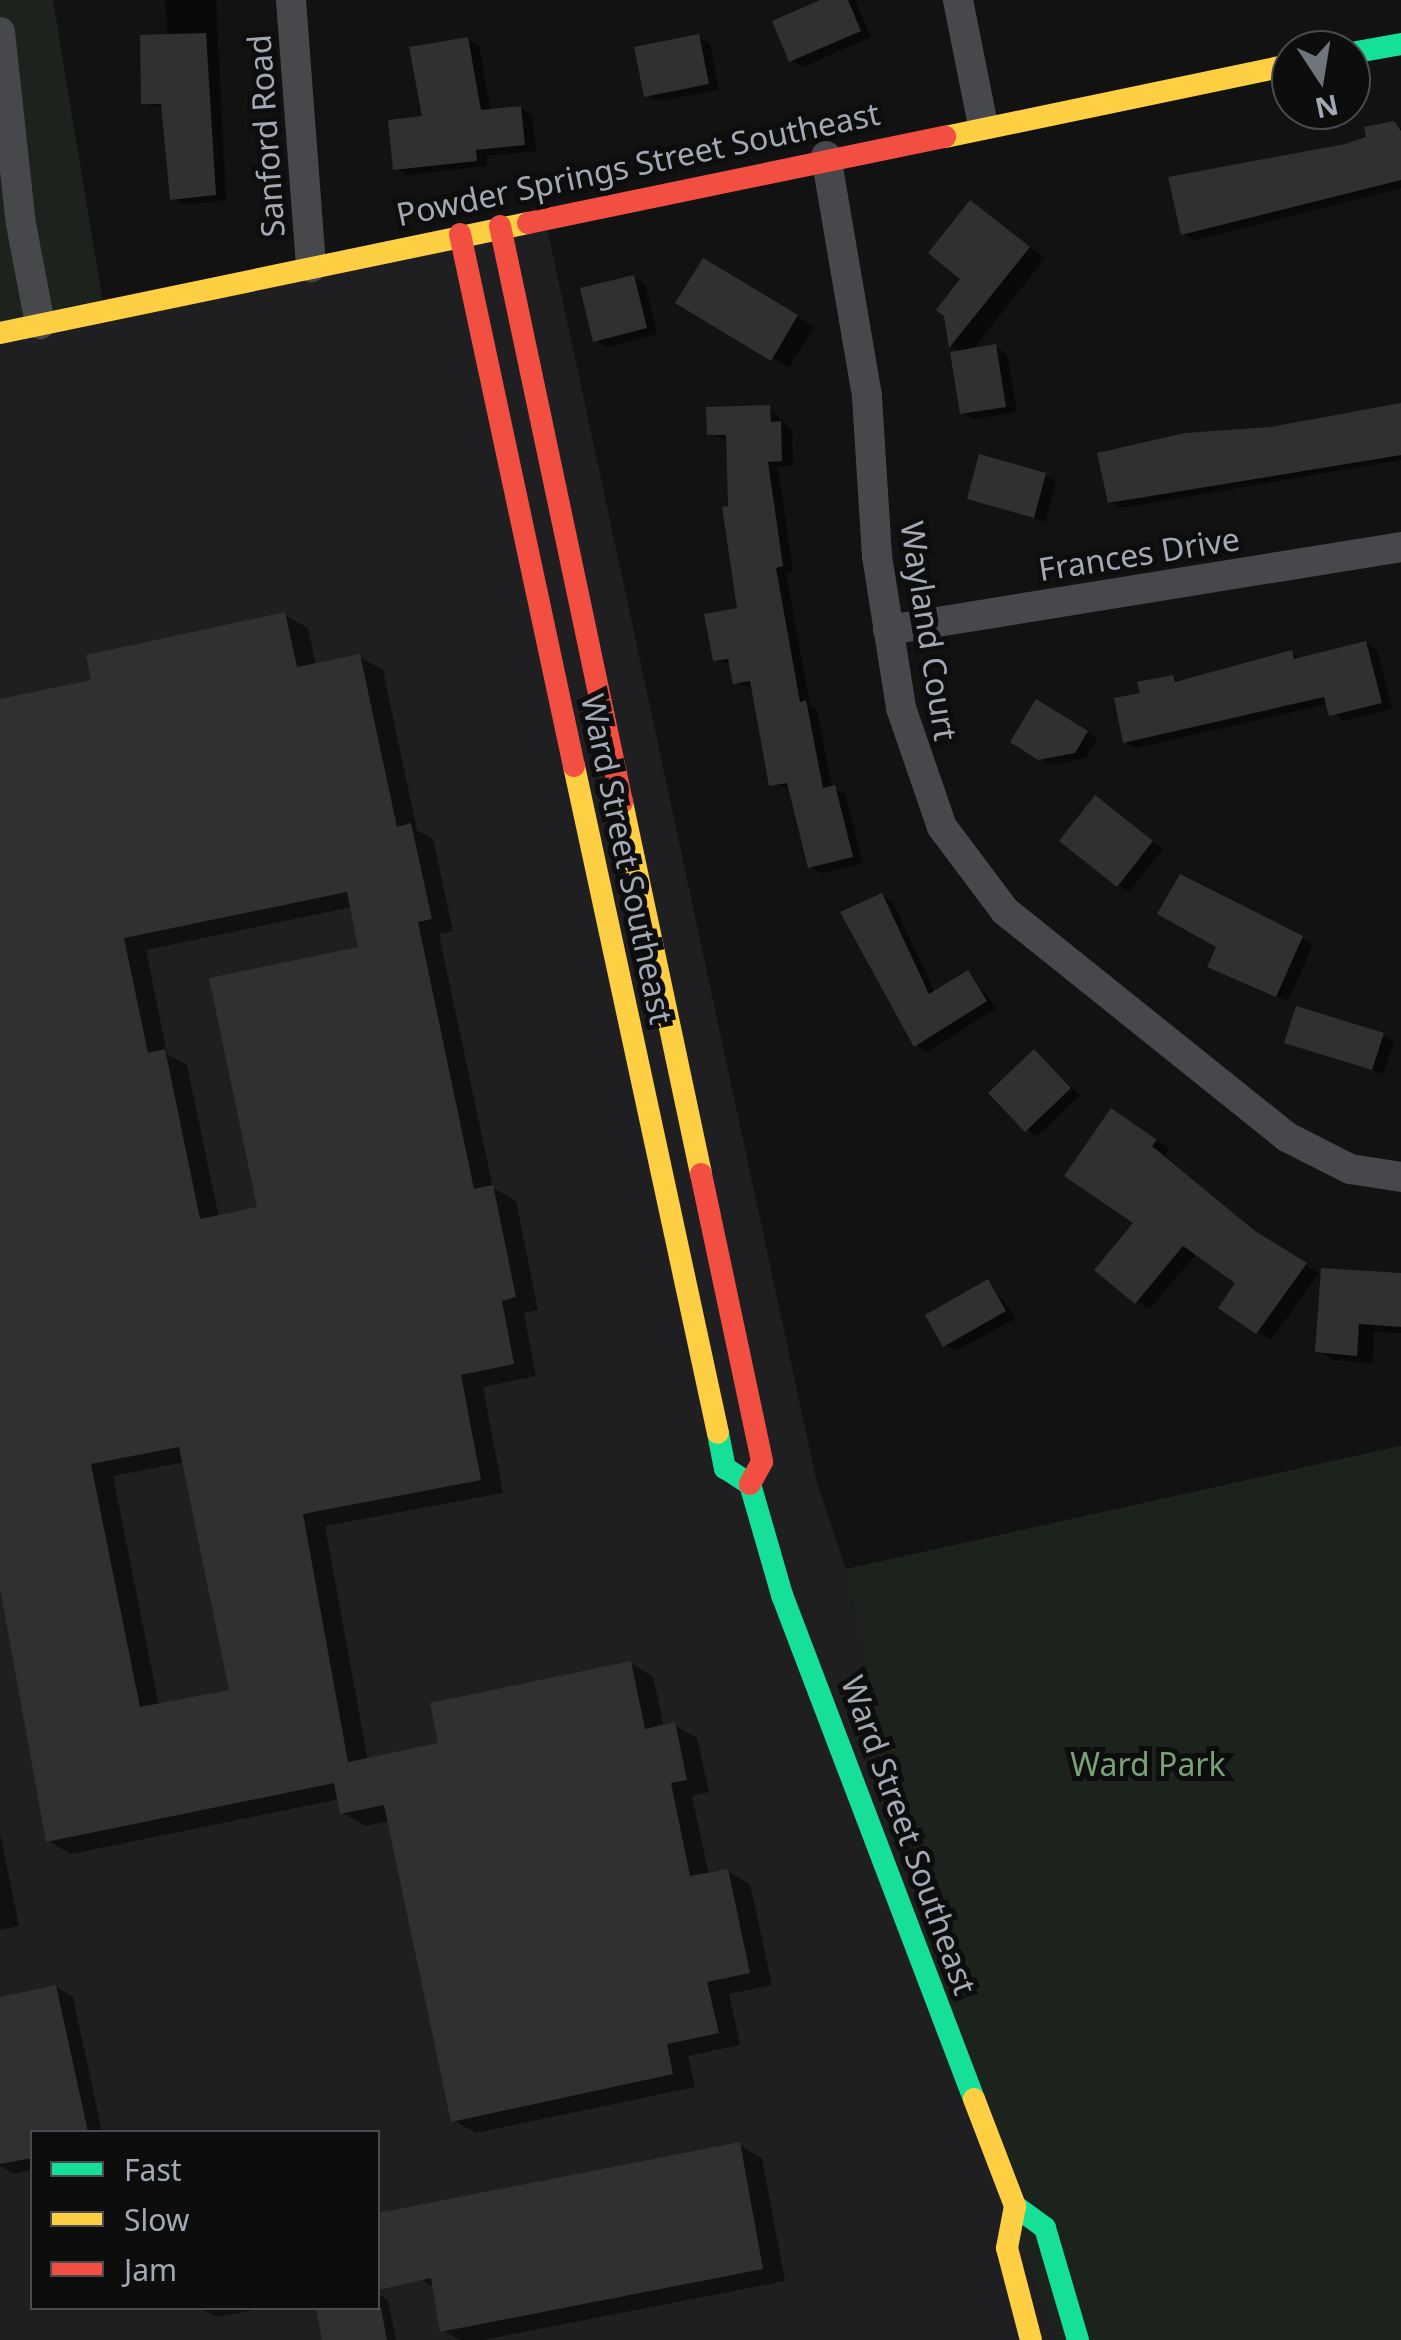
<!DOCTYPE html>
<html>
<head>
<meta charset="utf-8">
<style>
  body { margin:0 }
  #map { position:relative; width:1401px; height:2340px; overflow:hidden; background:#121213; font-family:"Noto Sans",sans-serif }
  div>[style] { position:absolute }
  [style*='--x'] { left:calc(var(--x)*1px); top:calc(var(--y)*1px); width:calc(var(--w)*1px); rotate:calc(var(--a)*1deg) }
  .built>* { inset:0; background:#1f1f21 }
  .green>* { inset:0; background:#1c231d }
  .shadow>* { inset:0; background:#0007 }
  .building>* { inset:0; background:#303032 }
  .street>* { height:30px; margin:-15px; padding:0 15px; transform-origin:15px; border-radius:15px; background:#46484b }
  .fast>* { height:22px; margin:-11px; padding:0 11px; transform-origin:11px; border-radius:11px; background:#16e098 }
  .slow>* { height:22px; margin:-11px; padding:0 11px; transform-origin:11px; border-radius:11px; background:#ffcf43 }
  .jam>* { height:22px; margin:-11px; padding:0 11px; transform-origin:11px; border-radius:11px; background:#f24e42 }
  span { translate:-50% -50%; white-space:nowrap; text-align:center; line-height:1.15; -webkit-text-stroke:10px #0d0d0e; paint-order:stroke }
  .street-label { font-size:32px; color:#a2a9b5 }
  .park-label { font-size:32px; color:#78a178 }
  .legend { position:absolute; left:30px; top:2130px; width:350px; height:180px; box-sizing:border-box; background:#0d0d0e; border:2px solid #494b51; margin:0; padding:12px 18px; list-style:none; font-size:30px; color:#a2a9b5 }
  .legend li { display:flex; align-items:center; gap:20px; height:50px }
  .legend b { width:50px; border:2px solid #494b51 }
  .north { position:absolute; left:1271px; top:30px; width:100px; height:100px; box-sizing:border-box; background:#0d0d0e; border:2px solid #494b51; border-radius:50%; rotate:168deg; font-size:28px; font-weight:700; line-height:40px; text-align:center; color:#a2a9b5 }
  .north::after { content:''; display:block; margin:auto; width:35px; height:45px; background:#70747c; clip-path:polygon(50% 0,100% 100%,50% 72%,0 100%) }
</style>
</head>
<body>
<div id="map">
  <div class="built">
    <div style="clip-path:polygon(evenodd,0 0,53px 0,103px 303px,543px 209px,816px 1479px,846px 1569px,1401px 1446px,1401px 2340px,0 2340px,0 0,32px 2132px,378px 2132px,378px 2308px,32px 2308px,32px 2132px)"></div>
  </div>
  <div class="green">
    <div style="clip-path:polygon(0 0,53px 0,102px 303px,0 326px)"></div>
    <div style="clip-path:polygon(1401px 1446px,1401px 2340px,1057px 2340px,942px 2018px,846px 1569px)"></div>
  </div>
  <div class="shadow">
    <div style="clip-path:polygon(165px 0,216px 0,226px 200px,184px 205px,173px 198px,164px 109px,144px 103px,168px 37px)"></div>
    <div style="clip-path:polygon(827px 0,855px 0,871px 37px,803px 67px,791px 60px)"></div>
    <div style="clip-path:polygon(698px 37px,710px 44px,719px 90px,658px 101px,647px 95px)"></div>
    <div style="clip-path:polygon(468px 39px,479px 46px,491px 112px,521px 108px,532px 115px,536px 151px,487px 156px,487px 166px,407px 175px,396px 168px)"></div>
    <div style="clip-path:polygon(1393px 124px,1401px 128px,1401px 188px,1194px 240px,1183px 234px)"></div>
    <div style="clip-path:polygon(971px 204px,1045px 258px,972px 351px,996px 347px,1007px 354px,1017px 412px,973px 419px,962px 412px,961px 353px,951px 347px,946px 315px,964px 278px)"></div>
    <div style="clip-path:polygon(704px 261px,814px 327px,789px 368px,679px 302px)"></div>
    <div style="clip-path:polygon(634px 277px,645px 284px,657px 334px,607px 347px,595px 340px)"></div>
    <div style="clip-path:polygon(1401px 405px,1401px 460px,1122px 508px,1110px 502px,1100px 455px)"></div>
    <div style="clip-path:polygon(769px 408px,792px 430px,793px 466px,778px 467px,793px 572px,786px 573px,810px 705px,817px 709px,832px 788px,846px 794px,863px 863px,822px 873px,810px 867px,791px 789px,772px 784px,753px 688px,735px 683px,732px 665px,715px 660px,740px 610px,728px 440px,710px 434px)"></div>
    <div style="clip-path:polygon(1045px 476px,1056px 482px,1045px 522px,970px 498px)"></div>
    <div style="clip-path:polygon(evenodd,285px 615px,308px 628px,316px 665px,360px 657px,383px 670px,417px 830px,433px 839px,453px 931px,439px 934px,493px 1188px,516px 1201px,538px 1310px,524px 1313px,536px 1376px,483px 1387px,503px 1493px,325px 1526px,368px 1761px,441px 1745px,631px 1663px,653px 1677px,664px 1727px,674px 1725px,697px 1738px,709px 1792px,692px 1796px,709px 1875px,727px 1871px,750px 1884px,772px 1985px,729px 1994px,740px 2045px,688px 2056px,695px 2087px,476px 2133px,453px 2120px,389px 1821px,365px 1826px,343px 1813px,340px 1799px,71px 1854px,48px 1841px,0 1574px,0 702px,94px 682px,285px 615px,352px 907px,361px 949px,260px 1209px,219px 1218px,187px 1065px,167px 1054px,146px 950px,352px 907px,285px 615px,185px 1462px,232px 1692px,159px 1706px,113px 1476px,185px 1462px)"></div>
    <div style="clip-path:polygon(1366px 643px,1377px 650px,1392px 709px,1342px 721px,1328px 704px,1136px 748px,1125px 742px,1142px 695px,1173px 677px,1182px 683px,1291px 653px,1302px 659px)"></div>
    <div style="clip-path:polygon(1037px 702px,1098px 739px,1086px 758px,1051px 765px,1013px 742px)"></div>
    <div style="clip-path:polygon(1106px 805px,1163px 849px,1129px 891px,1118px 885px)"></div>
    <div style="clip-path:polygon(882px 896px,893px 902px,935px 993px,968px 973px,997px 1008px,927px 1052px,916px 1045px)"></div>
    <div style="clip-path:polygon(1302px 938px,1313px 945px,1288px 1001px,1221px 973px)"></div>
    <div style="clip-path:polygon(1383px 1035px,1394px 1041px,1383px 1074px,1287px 1042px)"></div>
    <div style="clip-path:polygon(1034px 1052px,1080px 1095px,1038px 1136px,1027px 1130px)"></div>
    <div style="clip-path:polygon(1125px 1119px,1169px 1149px,1165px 1156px,1269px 1243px,1319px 1273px,1271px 1340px,1257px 1332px,1239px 1282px,1197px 1253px,1150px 1309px,1136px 1302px,1137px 1222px)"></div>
    <div style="clip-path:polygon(1401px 1274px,1401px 1333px,1374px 1332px,1373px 1363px,1334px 1360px,1318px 1351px)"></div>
    <div style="clip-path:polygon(988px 1282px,1016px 1318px,956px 1351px,945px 1345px)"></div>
    <div style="clip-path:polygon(0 1833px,19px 1926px,0 1930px)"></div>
    <div style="clip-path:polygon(56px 1987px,73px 1997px,102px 2132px,32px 2132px,32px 2170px,14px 2174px,0 2166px,0 1999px)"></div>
    <div style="clip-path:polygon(739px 2145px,762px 2158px,785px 2281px,483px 2340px,460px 2340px,442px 2330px,435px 2288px,421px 2279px)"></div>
    <div style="clip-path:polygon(378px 2294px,388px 2300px,396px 2340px,325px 2340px,319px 2308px,378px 2308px)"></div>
    <div style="clip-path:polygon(200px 2308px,265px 2308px,217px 2317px)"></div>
  </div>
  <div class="building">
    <div style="clip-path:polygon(820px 0,848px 0,861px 31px,789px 62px,772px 21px)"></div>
    <div style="clip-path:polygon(206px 33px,216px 195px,170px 200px,161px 104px,141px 104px,140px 35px)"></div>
    <div style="clip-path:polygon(699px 34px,709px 84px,644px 97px,634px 47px)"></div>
    <div style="clip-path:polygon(468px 37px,481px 110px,521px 106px,525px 145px,476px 150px,477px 161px,393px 170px,388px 120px,422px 116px,409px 47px)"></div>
    <div style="clip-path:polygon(1394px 121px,1401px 131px,1401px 180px,1181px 235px,1168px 177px,1345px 144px,1366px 137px,1364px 127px)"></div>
    <div style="clip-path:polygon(970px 200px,1030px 247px,949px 348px,944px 316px,936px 310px,960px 279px,928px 253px)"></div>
    <div style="clip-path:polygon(703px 258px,798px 315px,771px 361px,675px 303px)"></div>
    <div style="clip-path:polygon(634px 275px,647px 328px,593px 342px,580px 288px)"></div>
    <div style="clip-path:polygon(996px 344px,1006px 407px,960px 414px,950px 352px)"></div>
    <div style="clip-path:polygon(1401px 403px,1401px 455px,1108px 503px,1097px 453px,1185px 433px,1270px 427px)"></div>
    <div style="clip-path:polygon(770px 405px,771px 422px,781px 421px,782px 461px,768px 462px,783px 566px,776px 568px,800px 702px,806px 700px,823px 788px,835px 785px,853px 857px,808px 868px,787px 783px,769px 786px,750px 681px,733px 684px,728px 659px,713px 661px,704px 614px,737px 608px,722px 507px,728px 506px,726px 435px,707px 435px,706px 407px)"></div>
    <div style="clip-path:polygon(979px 454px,1046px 473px,1034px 518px,967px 499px)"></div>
    <div style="clip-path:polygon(evenodd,285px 612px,297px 667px,360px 654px,397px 827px,411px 823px,432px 919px,418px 922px,474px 1189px,493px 1185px,516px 1297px,502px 1301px,514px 1364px,461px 1375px,481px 1480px,303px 1514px,348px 1762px,438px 1743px,430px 1703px,631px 1661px,645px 1729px,675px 1722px,687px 1780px,671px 1783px,690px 1876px,728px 1869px,750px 1973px,707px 1982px,719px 2033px,667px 2044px,673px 2074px,451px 2122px,384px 1805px,340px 1814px,334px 1783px,46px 1842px,0 1588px,0 699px,91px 680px,86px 655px,285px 612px,347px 892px,358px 947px,209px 978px,257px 1207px,200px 1219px,165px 1049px,148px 1053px,124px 938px,347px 892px,285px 612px,179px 1447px,229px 1690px,140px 1707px,91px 1464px,179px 1447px)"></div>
    <div style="clip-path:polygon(1366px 641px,1382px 703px,1329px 716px,1324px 697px,1123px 743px,1114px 698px,1140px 693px,1137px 682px,1173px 675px,1175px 682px,1292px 650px,1294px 659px)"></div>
    <div style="clip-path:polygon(1036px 699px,1088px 731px,1075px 753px,1038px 760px,1010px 742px)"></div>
    <div style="clip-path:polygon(1095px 795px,1153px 841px,1117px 887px,1059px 841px)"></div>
    <div style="clip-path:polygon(1180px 874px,1303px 936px,1276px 997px,1207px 967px,1216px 947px,1157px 914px)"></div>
    <div style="clip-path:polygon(882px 893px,929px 994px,968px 970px,987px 1001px,914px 1047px,840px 912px)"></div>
    <div style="clip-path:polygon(1296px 1006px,1384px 1033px,1372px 1070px,1284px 1043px)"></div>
    <div style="clip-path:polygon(1034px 1049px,1071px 1088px,1025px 1132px,988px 1093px)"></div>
    <div style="clip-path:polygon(1111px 1108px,1157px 1140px,1152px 1146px,1255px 1231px,1307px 1263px,1256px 1334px,1218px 1308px,1235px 1283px,1183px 1246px,1135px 1304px,1094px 1270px,1133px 1223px,1064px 1176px)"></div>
    <div style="clip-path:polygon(1321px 1268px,1401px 1273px,1401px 1327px,1359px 1324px,1357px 1356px,1315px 1352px)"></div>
    <div style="clip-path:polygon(988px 1279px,1006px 1311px,943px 1347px,925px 1315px)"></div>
    <div style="clip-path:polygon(56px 1985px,88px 2132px,32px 2132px,32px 2158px,0 2164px,0 1997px)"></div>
    <div style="clip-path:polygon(740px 2142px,763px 2269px,440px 2332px,431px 2278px,378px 2290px,378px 2213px)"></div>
    <div style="clip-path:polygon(316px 2308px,381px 2308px,387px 2340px,322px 2340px)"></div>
  </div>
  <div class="street">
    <div style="--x:291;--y:0;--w:268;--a:85.7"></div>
    <div style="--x:958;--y:0;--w:127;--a:78.7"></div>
    <div style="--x:0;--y:32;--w:193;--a:83.8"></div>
    <div style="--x:21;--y:224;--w:102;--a:79.2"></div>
    <div style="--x:826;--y:156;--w:244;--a:80.3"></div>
    <div style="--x:867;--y:397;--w:159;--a:86.4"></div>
    <div style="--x:877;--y:556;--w:154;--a:81"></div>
    <div style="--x:901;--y:708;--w:126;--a:71"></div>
    <div style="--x:942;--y:827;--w:105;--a:53.1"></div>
    <div style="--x:1005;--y:911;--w:361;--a:38.7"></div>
    <div style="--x:1287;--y:1137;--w:71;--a:26.9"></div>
    <div style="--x:1350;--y:1169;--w:52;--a:8.9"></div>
    <div style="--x:888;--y:630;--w:520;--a:-9.19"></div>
  </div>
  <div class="fast">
    <div style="--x:1351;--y:53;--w:51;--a:-10.2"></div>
    <div style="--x:718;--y:1433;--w:36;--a:79"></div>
    <div style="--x:725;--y:1468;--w:30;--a:33"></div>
    <div style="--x:750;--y:1484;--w:116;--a:73.9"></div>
    <div style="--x:782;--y:1595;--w:539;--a:69.15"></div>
    <div style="--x:1015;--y:2206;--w:37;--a:36"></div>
    <div style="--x:1045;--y:2228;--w:117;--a:73.6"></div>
  </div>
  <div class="slow">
    <div style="--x:945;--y:137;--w:353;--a:-11.8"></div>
    <div style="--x:0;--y:333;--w:539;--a:-11.77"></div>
    <div style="--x:574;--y:766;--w:682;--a:77.82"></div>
    <div style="--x:622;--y:802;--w:380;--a:78"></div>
    <div style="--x:974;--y:2099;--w:115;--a:69"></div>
    <div style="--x:1015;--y:2206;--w:43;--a:100.8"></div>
    <div style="--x:1007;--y:2248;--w:95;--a:75.4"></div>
  </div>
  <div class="jam">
    <div style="--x:528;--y:223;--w:426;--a:-11.7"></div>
    <div style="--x:500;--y:226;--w:589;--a:78.04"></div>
    <div style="--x:460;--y:234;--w:544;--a:77.91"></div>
    <div style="--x:701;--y:1174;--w:294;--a:78"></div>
    <div style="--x:762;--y:1462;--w:25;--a:119"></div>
  </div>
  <div class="street-label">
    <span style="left:266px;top:136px;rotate:-94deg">Sanford Road</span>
    <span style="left:638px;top:164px;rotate:-12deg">Powder Springs Street Southeast</span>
    <span style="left:1139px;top:554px;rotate:-9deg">Frances Drive</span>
    <span style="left:929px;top:631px;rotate:81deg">Wayland Court</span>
    <span style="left:627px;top:859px;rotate:78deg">Ward Street Southeast</span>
    <span style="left:909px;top:1835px;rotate:70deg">Ward Street Southeast</span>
  </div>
  <div class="park-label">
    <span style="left:1148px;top:1764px">Ward Park</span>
  </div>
  <ul class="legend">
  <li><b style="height:12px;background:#16e098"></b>Fast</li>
  <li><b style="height:12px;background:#ffcf43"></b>Slow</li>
  <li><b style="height:12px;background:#f24e42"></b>Jam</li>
  </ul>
  <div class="north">N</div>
</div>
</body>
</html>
